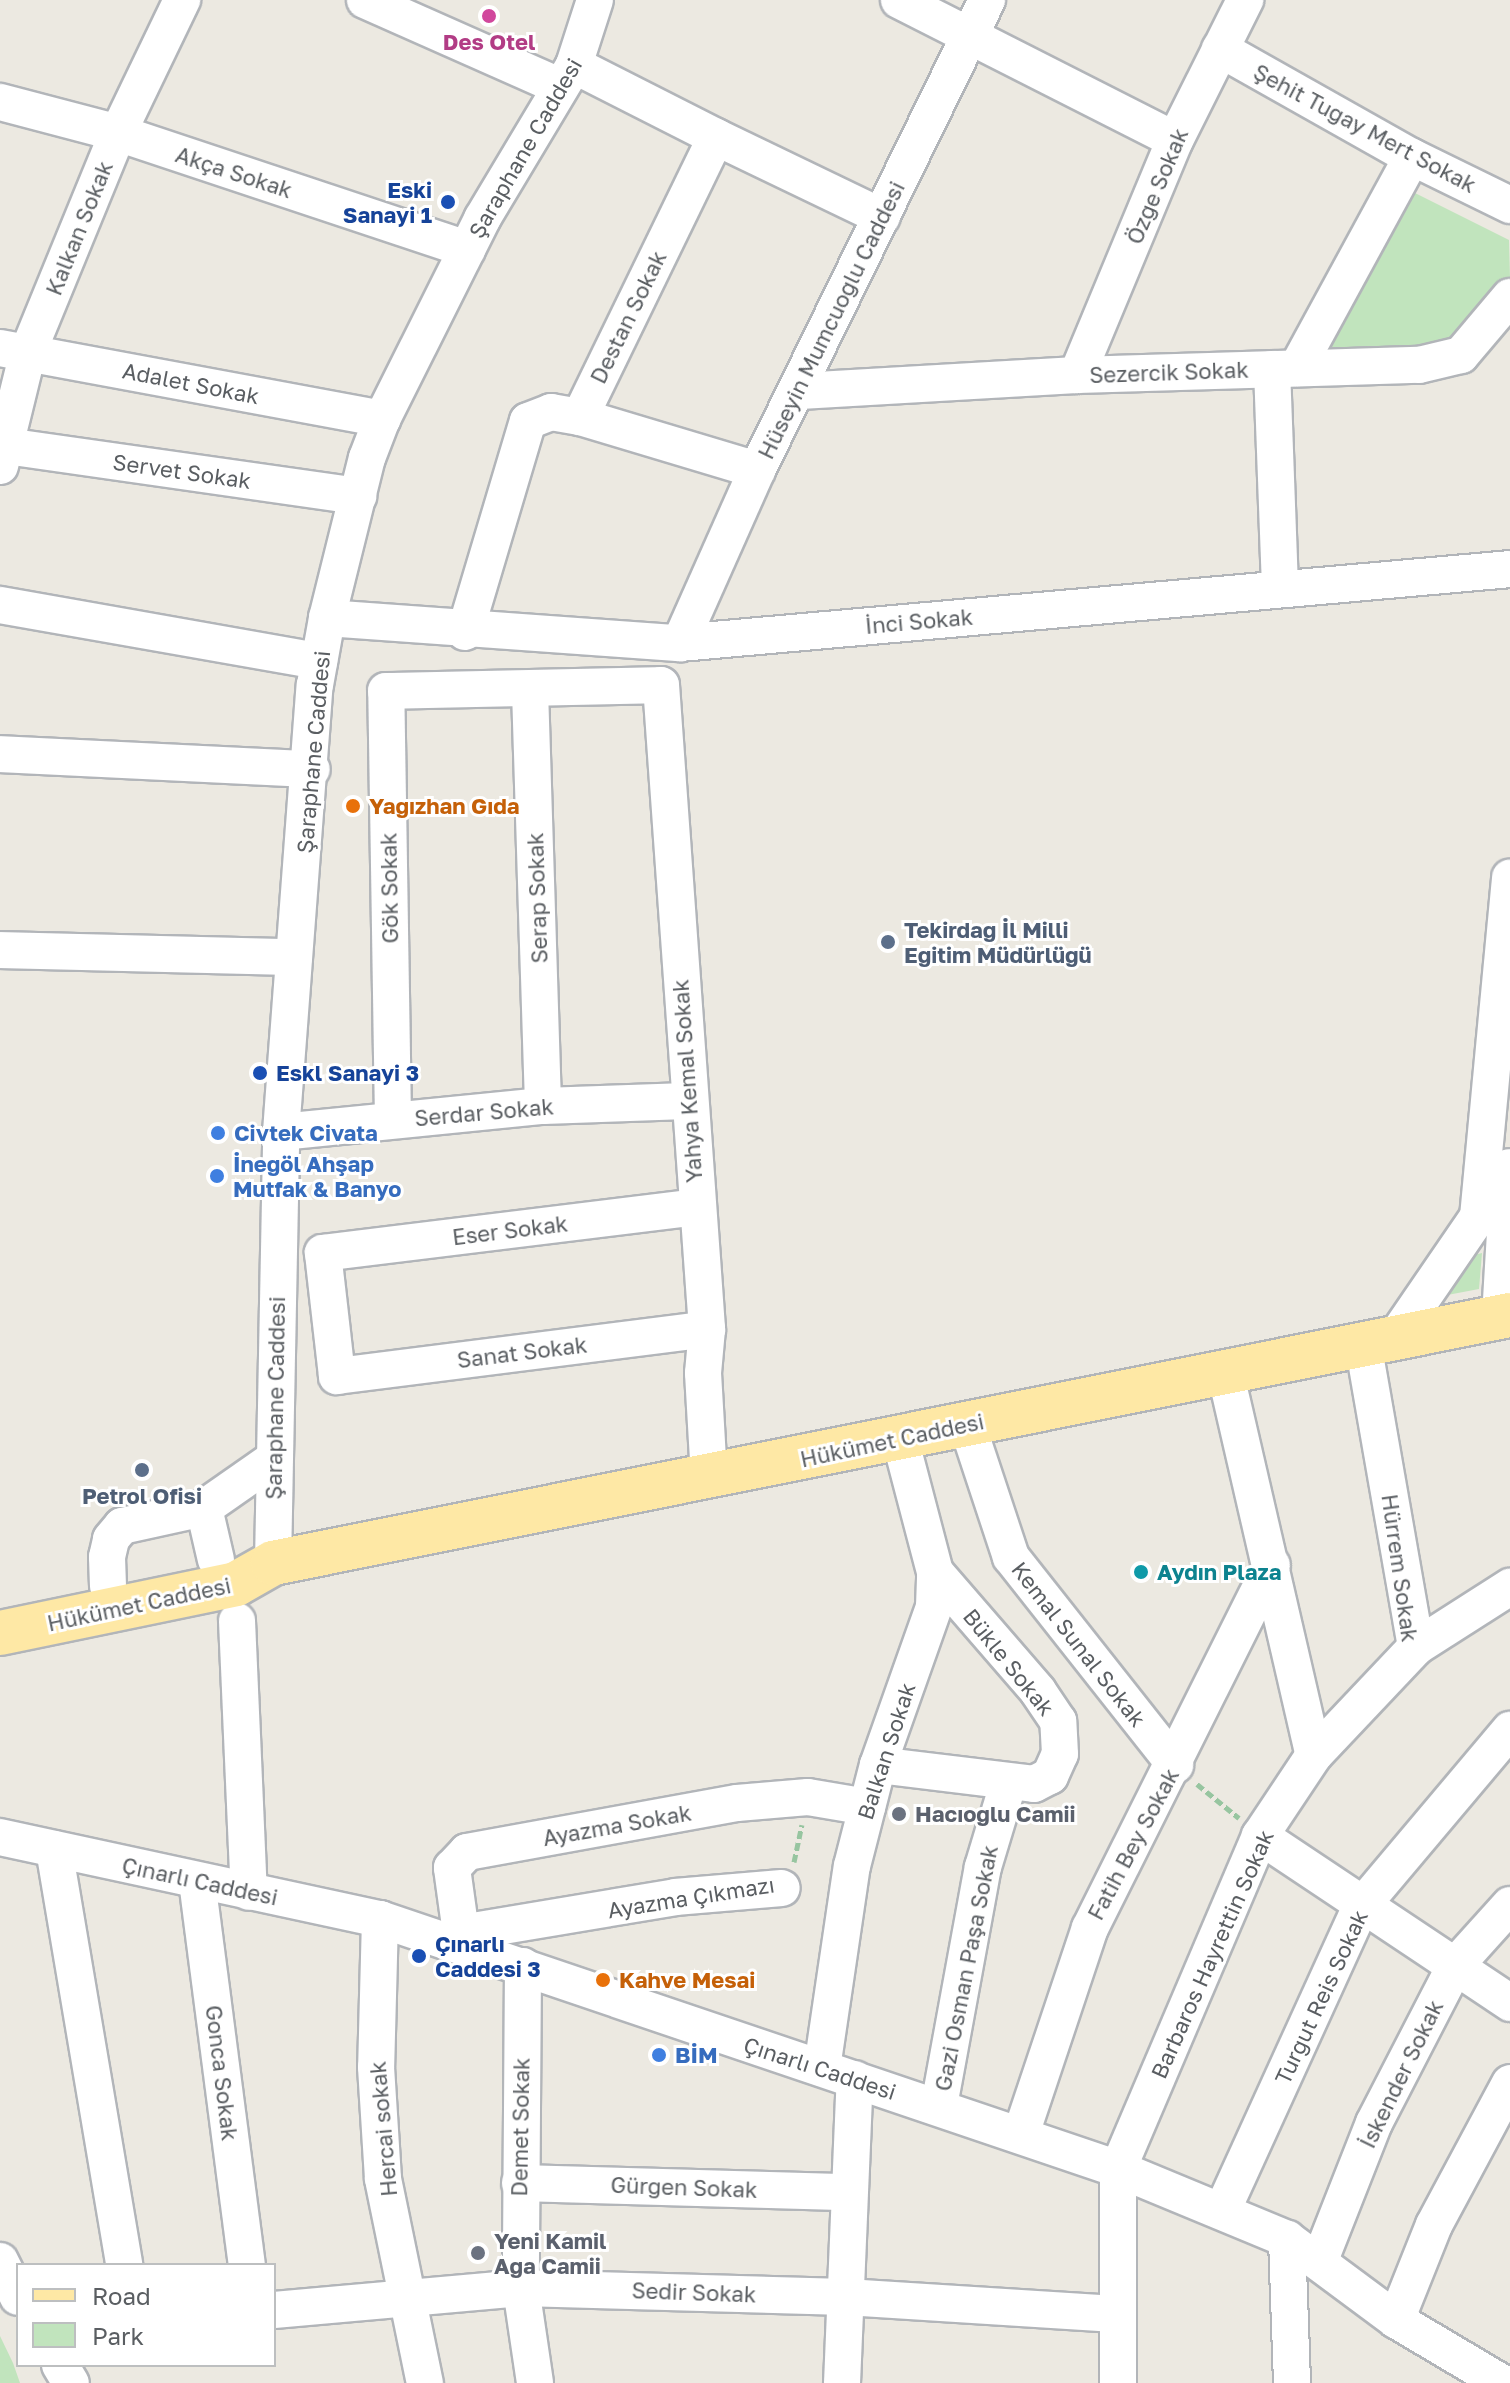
<!DOCTYPE html>
<html>
<head>
<meta charset="utf-8">
<style>
  body { margin:0 }
  #map { position:relative; width:1510px; height:2383px; overflow:hidden; background:#ece9e1; font-family:"Golos Text",sans-serif }
  div>[style] { position:absolute }
  [style*='--x'] { left:calc(var(--x)*1px); top:calc(var(--y)*1px); width:calc(var(--w)*1px); rotate:calc(var(--a)*1deg) }
  .green>* { inset:0; background:#c1e4bd }
  .path>* { height:5px; margin-top:-2.5px; transform-origin:0; background:repeating-linear-gradient(90deg,#97c5a0 0 8px,transparent 0 12px) }
  .roads { filter:drop-shadow(2px 0 #b2b5b9) drop-shadow(-2px 0 #b2b5b9) drop-shadow(0 2px #b2b5b9) drop-shadow(0 -2px #b2b5b9) }
  .minor>* { height:36px; margin:-18px; padding:0 18px; transform-origin:18px; border-radius:18px; background:#fff }
  .major>* { height:44px; margin:-22px; padding:0 22px; transform-origin:22px; border-radius:22px; background:#fee8a5 }
  .dots>* { width:22px; height:22px; translate:-50% -50%; box-sizing:border-box; border:4px solid #fff; border-radius:50% }
  span { translate:-50% -50%; white-space:nowrap; text-align:center; line-height:1.15; -webkit-text-stroke:6px #fff; paint-order:stroke }
  .hotel-label { font-size:22px; color:#b23c85; font-weight:700 }
  .street-label { font-size:22px; color:#5a5e62 }
  .transit-label { font-size:22px; color:#164399; font-weight:700 }
  .right { translate:-100% -50%; text-align:right }
  .left { translate:0 -50%; text-align:left }
  .food-label { font-size:22px; color:#c56008; font-weight:700 }
  .service-label { font-size:22px; color:#4e5e75; font-weight:700 }
  .shop-label { font-size:22px; color:#366cbe; font-weight:700 }
  .culture-label { font-size:22px; color:#0d838f; font-weight:700 }
  .worship-label { font-size:22px; color:#5b616d; font-weight:700 }
  .legend { position:absolute; left:16px; top:2263px; width:260px; height:104px; box-sizing:border-box; background:#fff; border:2px solid #bdbfc0; margin:0; padding:10px 14px; list-style:none; font-size:24px; color:#5a5e62 }
  .legend li { display:flex; align-items:center; gap:16px; height:40px }
  .legend b { width:40px; border:2px solid #bdbfc0 }
</style>
</head>
<body>
<div id="map">
  <div class="green">
    <div style="clip-path:polygon(1409px 190px,1509px 240px,1510px 278px,1466px 336px,1420px 358px,1308px 358px)"></div>
    <div style="clip-path:polygon(1482px 1253px,1479px 1289px,1442px 1296px,1474px 1255px)"></div>
    <div style="clip-path:polygon(0 2336px,13px 2363px,20px 2383px,0 2383px)"></div>
  </div>
  <div class="path">
    <div style="--x:1197;--y:1784;--w:54;--a:39"></div>
    <div style="--x:794;--y:1862;--w:38;--a:-78"></div>
  </div>
  <div class="roads">
    <div class="minor">
      <div style="--x:365;--y:0;--w:212;--a:23.9"></div>
      <div style="--x:899;--y:0;--w:309;--a:26.9"></div>
      <div style="--x:1220;--y:49;--w:220;--a:29.4"></div>
      <div style="--x:1412;--y:157;--w:109;--a:26.1"></div>
      <div style="--x:574;--y:65;--w:159;--a:26.9"></div>
      <div style="--x:0;--y:102;--w:122;--a:14.7"></div>
      <div style="--x:118;--y:133;--w:368;--a:18.4"></div>
      <div style="--x:0;--y:348;--w:389;--a:10.5"></div>
      <div style="--x:1297;--y:368;--w:240;--a:-61.4"></div>
      <div style="--x:1272;--y:369;--w:218;--a:87.9"></div>
      <div style="--x:1077;--y:375;--w:255;--a:-67.4"></div>
      <div style="--x:1175;--y:140;--w:157;--a:-63.4"></div>
      <div style="--x:800;--y:391;--w:277;--a:-3.3"></div>
      <div style="--x:1077;--y:375;--w:342;--a:-1.7"></div>
      <div style="--x:1419;--y:365;--w:43;--a:-13.4"></div>
      <div style="--x:1461;--y:355;--w:76;--a:-49.8"></div>
      <div style="--x:580;--y:417;--w:185;--a:16.7"></div>
      <div style="--x:6;--y:446;--w:356;--a:8.1"></div>
      <div style="--x:0;--y:466;--w:117;--a:-76.2"></div>
      <div style="--x:28;--y:352;--w:237;--a:-67.7"></div>
      <div style="--x:118;--y:133;--w:148;--a:-64.3"></div>
      <div style="--x:0;--y:605;--w:324;--a:10"></div>
      <div style="--x:327;--y:618;--w:354;--a:4.1"></div>
      <div style="--x:680;--y:643;--w:833;--a:-5.09"></div>
      <div style="--x:465;--y:632;--w:220;--a:-73.4"></div>
      <div style="--x:528;--y:421;--w:25;--a:-21"></div>
      <div style="--x:551;--y:412;--w:29;--a:10"></div>
      <div style="--x:580;--y:417;--w:311;--a:-64.1"></div>
      <div style="--x:716;--y:137;--w:184;--a:25.7"></div>
      <div style="--x:680;--y:643;--w:189;--a:-66"></div>
      <div style="--x:757;--y:470;--w:523;--a:-63.92"></div>
      <div style="--x:530;--y:690;--w:416;--a:88.2"></div>
      <div style="--x:0;--y:754;--w:312;--a:2.8"></div>
      <div style="--x:0;--y:950;--w:294;--a:1.4"></div>
      <div style="--x:393;--y:1120;--w:429;--a:-90.9"></div>
      <div style="--x:386;--y:691;--w:275;--a:-1.2"></div>
      <div style="--x:661;--y:685;--w:646;--a:85.91"></div>
      <div style="--x:707;--y:1329;--w:44;--a:95.2"></div>
      <div style="--x:703;--y:1373;--w:105;--a:86.7"></div>
      <div style="--x:281;--y:1132;--w:263;--a:-5.7"></div>
      <div style="--x:543;--y:1106;--w:144;--a:-2"></div>
      <div style="--x:697;--y:1207;--w:377;--a:173"></div>
      <div style="--x:323;--y:1253;--w:124;--a:83.5"></div>
      <div style="--x:337;--y:1376;--w:373;--a:-7.2"></div>
      <div style="--x:1500;--y:1317;--w:150;--a:-86.6"></div>
      <div style="--x:1395;--y:1338;--w:147;--a:-55.6"></div>
      <div style="--x:1478;--y:1217;--w:341;--a:-84.6"></div>
      <div style="--x:1225;--y:1371;--w:394;--a:77"></div>
      <div style="--x:967;--y:1424;--w:140;--a:71.7"></div>
      <div style="--x:1011;--y:1557;--w:265;--a:51.7"></div>
      <div style="--x:204;--y:1508;--w:53;--a:77"></div>
      <div style="--x:273;--y:1563;--w:431;--a:-88.9"></div>
      <div style="--x:281;--y:1132;--w:448;--a:-85.7"></div>
      <div style="--x:315;--y:685;--w:68;--a:-79.8"></div>
      <div style="--x:327;--y:618;--w:165;--a:-76"></div>
      <div style="--x:367;--y:458;--w:42;--a:-69"></div>
      <div style="--x:382;--y:419;--w:224;--a:-63.4"></div>
      <div style="--x:482;--y:219;--w:179;--a:-59.1"></div>
      <div style="--x:574;--y:65;--w:68;--a:-72.1"></div>
      <div style="--x:108;--y:1586;--w:29;--a:-92"></div>
      <div style="--x:107;--y:1557;--w:18;--a:-77"></div>
      <div style="--x:111;--y:1539;--w:17;--a:-50"></div>
      <div style="--x:122;--y:1526;--w:84;--a:-12.4"></div>
      <div style="--x:204;--y:1508;--w:85;--a:-35"></div>
      <div style="--x:237;--y:1621;--w:271;--a:87.5"></div>
      <div style="--x:1416;--y:1647;--w:112;--a:-32.6"></div>
      <div style="--x:878;--y:1765;--w:157;--a:6.9"></div>
      <div style="--x:1034;--y:1784;--w:18;--a:-27"></div>
      <div style="--x:1050;--y:1776;--w:24;--a:-66"></div>
      <div style="--x:1060;--y:1754;--w:33;--a:-93"></div>
      <div style="--x:1058;--y:1721;--w:36;--a:-124"></div>
      <div style="--x:1038;--y:1691;--w:157;--a:-130.9"></div>
      <div style="--x:1260;--y:1836;--w:301;--a:33.7"></div>
      <div style="--x:0;--y:1837;--w:389;--a:12.2"></div>
      <div style="--x:380;--y:1919;--w:779;--a:18.71"></div>
      <div style="--x:1118;--y:2169;--w:183;--a:22.5"></div>
      <div style="--x:1287;--y:2239;--w:136;--a:36.6"></div>
      <div style="--x:1396;--y:2320;--w:123;--a:30.7"></div>
      <div style="--x:54;--y:1849;--w:422;--a:80.4"></div>
      <div style="--x:197;--y:1881;--w:387;--a:82.6"></div>
      <div style="--x:380;--y:1919;--w:148;--a:91.5"></div>
      <div style="--x:376;--y:2067;--w:112;--a:86.4"></div>
      <div style="--x:383;--y:2179;--w:208;--a:78.4"></div>
      <div style="--x:461;--y:1933;--w:217;--a:-9.5"></div>
      <div style="--x:675;--y:1897;--w:107;--a:-4.8"></div>
      <div style="--x:453;--y:1943;--w:13;--a:-51"></div>
      <div style="--x:461;--y:1933;--w:66;--a:-97.9"></div>
      <div style="--x:452;--y:1868;--w:22;--a:-47"></div>
      <div style="--x:467;--y:1852;--w:274;--a:-10.3"></div>
      <div style="--x:737;--y:1803;--w:71;--a:-4.8"></div>
      <div style="--x:808;--y:1797;--w:60;--a:9.6"></div>
      <div style="--x:523;--y:1966;--w:322;--a:90.4"></div>
      <div style="--x:521;--y:2288;--w:96;--a:81.6"></div>
      <div style="--x:822;--y:2068;--w:204;--a:-81.6"></div>
      <div style="--x:852;--y:1866;--w:104;--a:-75.6"></div>
      <div style="--x:878;--y:1765;--w:168;--a:-70.5"></div>
      <div style="--x:934;--y:1607;--w:35;--a:-88"></div>
      <div style="--x:935;--y:1572;--w:138;--a:-104.7"></div>
      <div style="--x:939;--y:2106;--w:243;--a:-79.6"></div>
      <div style="--x:983;--y:1867;--w:87;--a:-73.2"></div>
      <div style="--x:1021;--y:2134;--w:217;--a:-71.5"></div>
      <div style="--x:1090;--y:1928;--w:406;--a:-63.4"></div>
      <div style="--x:520;--y:2183;--w:329;--a:1.6"></div>
      <div style="--x:1223;--y:2209;--w:331;--a:-65.5"></div>
      <div style="--x:1360;--y:1908;--w:233;--a:-49.9"></div>
      <div style="--x:1287;--y:2239;--w:144;--a:88"></div>
      <div style="--x:1320;--y:2260;--w:147;--a:-68.5"></div>
      <div style="--x:1374;--y:2123;--w:177;--a:-62.7"></div>
      <div style="--x:1455;--y:1966;--w:82;--a:-48"></div>
      <div style="--x:0;--y:2261;--w:40;--a:63.4"></div>
      <div style="--x:274;--y:2310;--w:248;--a:-5.1"></div>
      <div style="--x:521;--y:2288;--w:325;--a:1.6"></div>
      <div style="--x:846;--y:2297;--w:270;--a:3.6"></div>
      <div style="--x:1396;--y:2320;--w:102;--a:-68.2"></div>
      <div style="--x:1434;--y:2225;--w:161;--a:-61.8"></div>
      <div style="--x:60;--y:2365;--w:21;--a:59"></div>
      <div style="--x:842;--y:2383;--w:304;--a:-87.6"></div>
      <div style="--x:1118;--y:2383;--w:214;--a:-90"></div>
      <div style="--x:1118;--y:2169;--w:362;--a:-66.9"></div>
      <div style="--x:1260;--y:1836;--w:97;--a:-56.3"></div>
      <div style="--x:1314;--y:1755;--w:149;--a:-46.6"></div>
      <div style="--x:1416;--y:1647;--w:308;--a:-99.9"></div>
    </div>
    <div class="major">
      <div style="--x:0;--y:1633;--w:241;--a:-11.7"></div>
      <div style="--x:236;--y:1584;--w:43;--a:-29.6"></div>
      <div style="--x:273;--y:1563;--w:1262;--a:-11.34"></div>
    </div>
  </div>
  <div class="dots">
    <div style="left:489px;top:16px;background:#d1479c"></div>
    <div style="left:448px;top:202px;background:#1a4fb4"></div>
    <div style="left:353px;top:806px;background:#e8710a"></div>
    <div style="left:888px;top:942px;background:#5c6f8a"></div>
    <div style="left:260px;top:1073px;background:#1a4fb4"></div>
    <div style="left:218px;top:1133px;background:#3f7fe0"></div>
    <div style="left:217px;top:1176px;background:#3f7fe0"></div>
    <div style="left:142px;top:1470px;background:#5c6f8a"></div>
    <div style="left:1141px;top:1572px;background:#0f9aa8"></div>
    <div style="left:899px;top:1814px;background:#6b7280"></div>
    <div style="left:419px;top:1956px;background:#1a4fb4"></div>
    <div style="left:603px;top:1980px;background:#e8710a"></div>
    <div style="left:659px;top:2055px;background:#3f7fe0"></div>
    <div style="left:478px;top:2253px;background:#6b7280"></div>
  </div>
  <div class="hotel-label">
    <span style="left:489px;top:42px">Des Otel</span>
  </div>
  <div class="street-label">
    <span style="left:1365px;top:128px;rotate:28deg">Şehit Tugay Mert Sokak</span>
    <span style="left:525px;top:148px;rotate:-60deg">Şaraphane Caddesi</span>
    <span style="left:234px;top:172px;rotate:18deg">Akça Sokak</span>
    <span style="left:1157px;top:186px;rotate:-67deg">Özge Sokak</span>
    <span style="left:79px;top:228px;rotate:-68deg">Kalkan Sokak</span>
    <span style="left:628px;top:317px;rotate:-64deg">Destan Sokak</span>
    <span style="left:831px;top:320px;rotate:-64deg">Hüseyin Mumcuoğlu Caddesi</span>
    <span style="left:1169px;top:372px;rotate:-2deg">Sezercik Sokak</span>
    <span style="left:191px;top:383px;rotate:11deg">Adalet Sokak</span>
    <span style="left:182px;top:471px;rotate:8deg">Servet Sokak</span>
    <span style="left:919px;top:621px;rotate:-5deg">İnci Sokak</span>
    <span style="left:313px;top:752px;rotate:-85deg">Şaraphane Caddesi</span>
    <span style="left:389px;top:888px;rotate:-91deg">Gök Sokak</span>
    <span style="left:537px;top:898px;rotate:-92deg">Serap Sokak</span>
    <span style="left:687px;top:1081px;rotate:-94deg">Yahya Kemal Sokak</span>
    <span style="left:484px;top:1112px;rotate:-5deg">Serdar Sokak</span>
    <span style="left:510px;top:1230px;rotate:-7deg">Eser Sokak</span>
    <span style="left:522px;top:1352px;rotate:-7deg">Sanat Sokak</span>
    <span style="left:275px;top:1398px;rotate:-89deg">Şaraphane Caddesi</span>
    <span style="left:892px;top:1440px;rotate:-12deg">Hükümet Caddesi</span>
    <span style="left:1400px;top:1568px;rotate:82deg">Hürrem Sokak</span>
    <span style="left:139px;top:1604px;rotate:-12deg">Hükümet Caddesi</span>
    <span style="left:1079px;top:1644px;rotate:52deg">Kemal Sunal Sokak</span>
    <span style="left:1009px;top:1662px;rotate:51deg">Bükle Sokak</span>
    <span style="left:886px;top:1751px;rotate:-72deg">Balkan Sokak</span>
    <span style="left:617px;top:1825px;rotate:-10deg">Ayazma Sokak</span>
    <span style="left:1133px;top:1844px;rotate:-62deg">Fatih Bey Sokak</span>
    <span style="left:200px;top:1881px;rotate:12deg">Çınarlı Caddesi</span>
    <span style="left:691px;top:1897px;rotate:-9deg">Ayazma Çıkmazı</span>
    <span style="left:1212px;top:1954px;rotate:-66deg">Barbaros Hayrettin Sokak</span>
    <span style="left:966px;top:1968px;rotate:-79deg">Gazi Osman Paşa Sokak</span>
    <span style="left:1321px;top:1997px;rotate:-65deg">Turgut Reis Sokak</span>
    <span style="left:820px;top:2068px;rotate:18deg">Çınarlı Caddesi</span>
    <span style="left:222px;top:2073px;rotate:83deg">Gonca Sokak</span>
    <span style="left:1401px;top:2074px;rotate:-64deg">İskender Sokak</span>
    <span style="left:520px;top:2127px;rotate:-89deg">Demet Sokak</span>
    <span style="left:383px;top:2129px;rotate:-95deg">Hercai sokak</span>
    <span style="left:684px;top:2187px;rotate:2deg">Gürgen Sokak</span>
    <span style="left:694px;top:2292px;rotate:2deg">Sedir Sokak</span>
  </div>
  <div class="transit-label">
    <span class="right" style="left:432px;top:202px">Eski<br>Sanayi 1</span>
    <span class="left" style="left:276px;top:1073px">Eskl Sanayi 3</span>
    <span class="left" style="left:435px;top:1956px">Çınarlı<br>Caddesi 3</span>
  </div>
  <div class="food-label">
    <span class="left" style="left:369px;top:806px">Yağızhan Gıda</span>
    <span class="left" style="left:619px;top:1980px">Kahve Mesai</span>
  </div>
  <div class="service-label">
    <span class="left" style="left:904px;top:942px">Tekirdağ İl Milli<br>Eğitim Müdürlüğü</span>
    <span style="left:142px;top:1496px">Petrol Ofisi</span>
  </div>
  <div class="shop-label">
    <span class="left" style="left:234px;top:1133px">Civtek Civata</span>
    <span class="left" style="left:233px;top:1176px">İnegöl Ahşap<br>Mutfak &amp; Banyo</span>
    <span class="left" style="left:675px;top:2055px">BİM</span>
  </div>
  <div class="culture-label">
    <span class="left" style="left:1157px;top:1572px">Aydın Plaza</span>
  </div>
  <div class="worship-label">
    <span class="left" style="left:915px;top:1814px">Hacıoğlu Camii</span>
    <span class="left" style="left:494px;top:2253px">Yeni Kamil<br>Ağa Camii</span>
  </div>
  <ul class="legend">
  <li><b style="height:10px;background:#fee8a5"></b>Road</li>
  <li><b style="height:22px;background:#c1e4bd"></b>Park</li>
  </ul>
</div>
</body>
</html>
